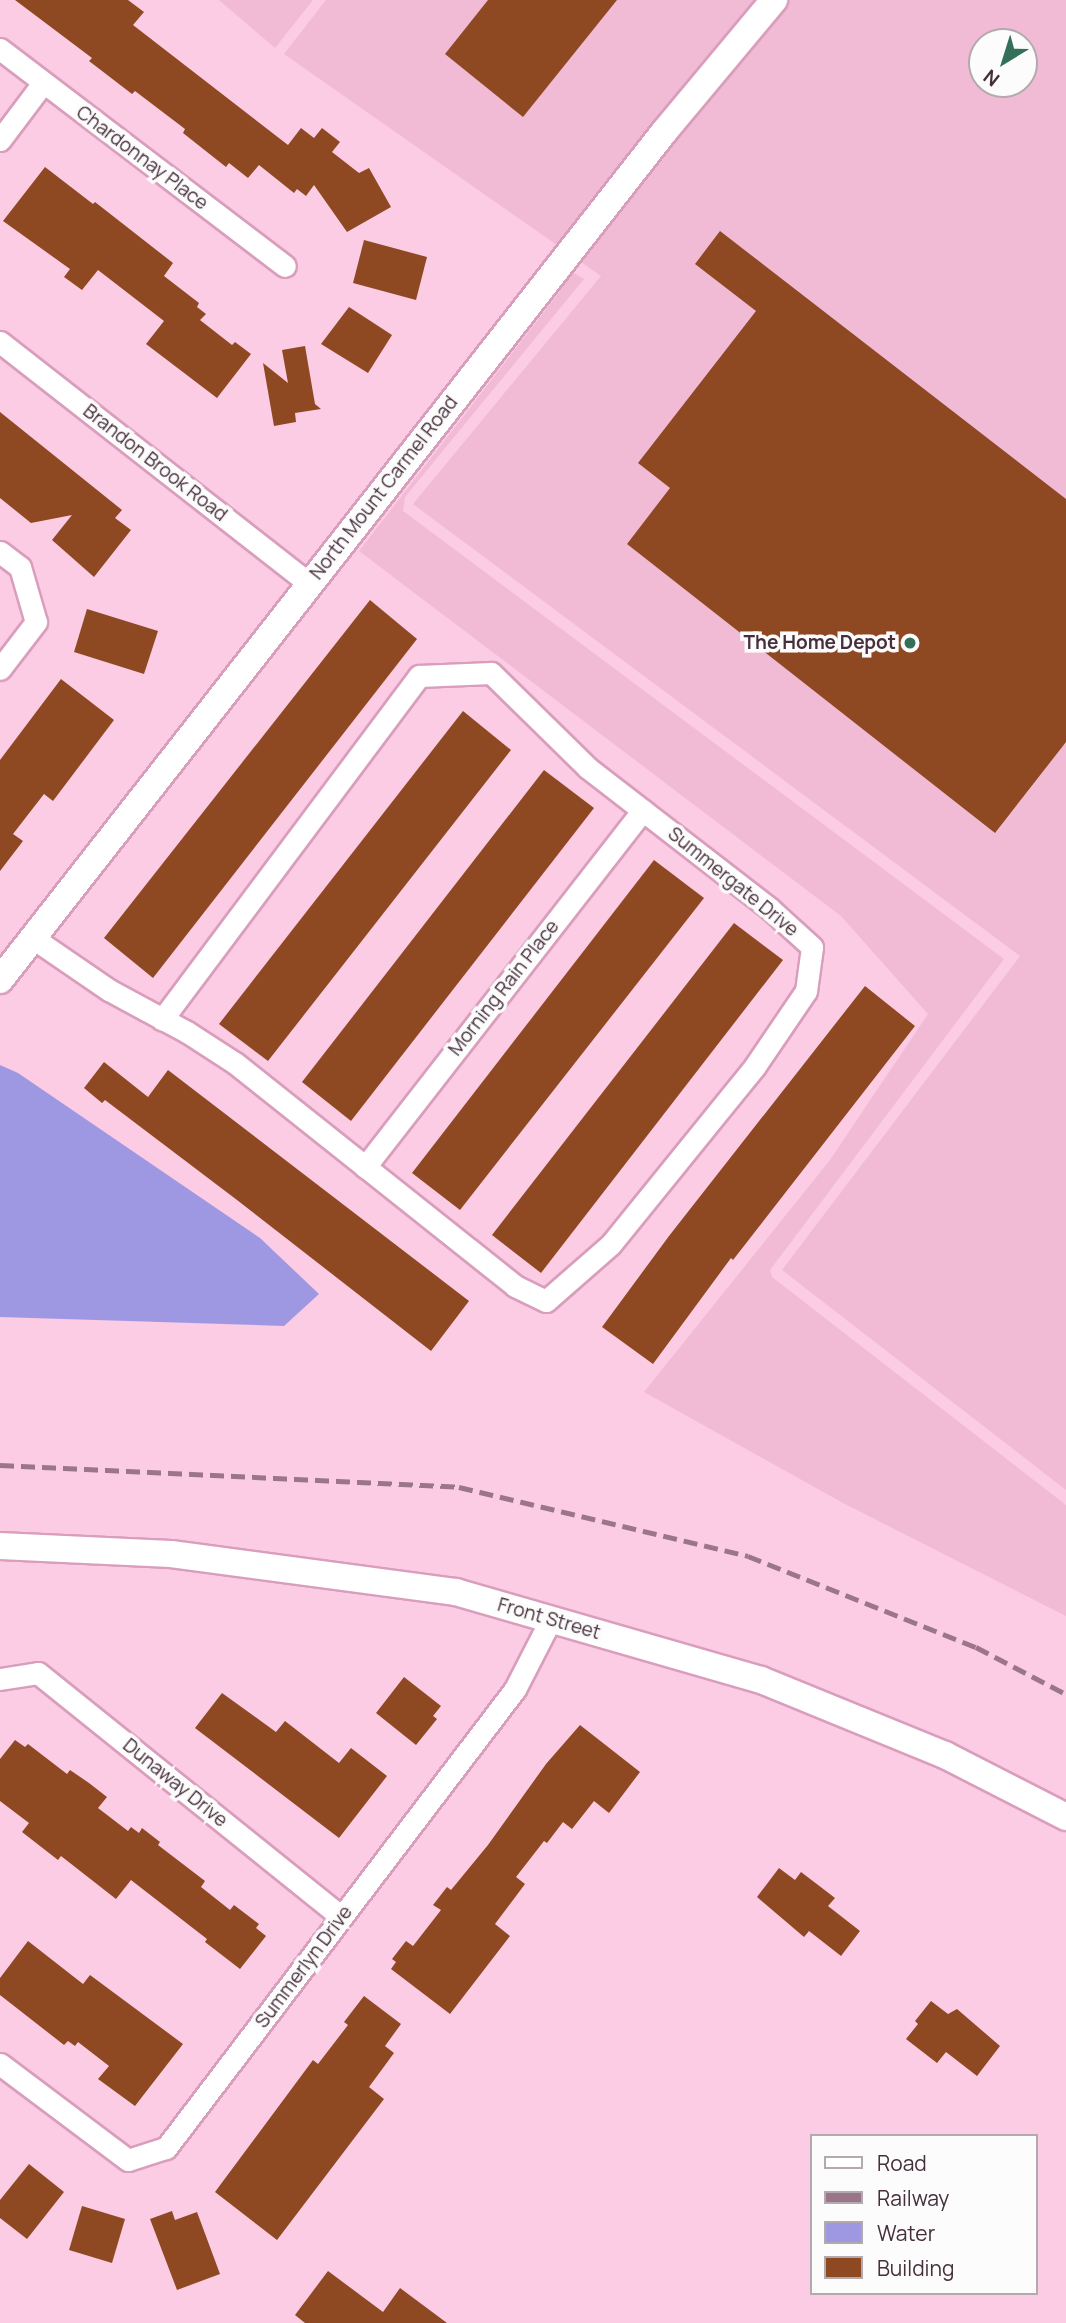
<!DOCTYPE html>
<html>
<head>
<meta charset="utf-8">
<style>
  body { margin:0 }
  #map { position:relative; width:1066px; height:2323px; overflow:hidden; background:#fccbe4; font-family:Manrope,sans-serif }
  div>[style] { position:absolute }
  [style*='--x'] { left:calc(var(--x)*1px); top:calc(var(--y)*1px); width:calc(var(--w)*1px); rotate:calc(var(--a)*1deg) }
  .built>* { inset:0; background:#f1bbd6 }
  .water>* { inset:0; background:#9e98e3 }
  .building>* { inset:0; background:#8f4922 }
  .roads { filter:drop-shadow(2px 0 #d99ebc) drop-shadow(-2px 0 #d99ebc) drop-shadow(0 2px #d99ebc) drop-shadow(0 -2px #d99ebc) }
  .minor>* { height:21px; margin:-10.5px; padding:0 10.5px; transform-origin:10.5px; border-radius:10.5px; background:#fff }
  .tertiary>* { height:26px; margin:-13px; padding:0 13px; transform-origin:13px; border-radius:13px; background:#fff }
  .rail>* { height:5px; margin-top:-2.5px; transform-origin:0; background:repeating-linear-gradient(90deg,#9a7688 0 14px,transparent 0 21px) }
  .dots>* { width:19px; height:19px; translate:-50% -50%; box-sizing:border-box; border:4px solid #fcfcfc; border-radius:50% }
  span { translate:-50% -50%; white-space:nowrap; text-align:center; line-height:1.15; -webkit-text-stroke:7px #fcfcfc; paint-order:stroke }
  .street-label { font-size:19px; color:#462e3a }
  .poi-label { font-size:19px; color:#462e3a; font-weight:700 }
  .right { translate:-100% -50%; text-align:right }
  .legend { position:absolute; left:810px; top:2134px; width:228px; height:161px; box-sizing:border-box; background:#fcfcfc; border:2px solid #b3aaae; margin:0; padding:9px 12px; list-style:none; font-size:21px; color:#462e3a }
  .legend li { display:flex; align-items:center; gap:14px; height:35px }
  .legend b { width:35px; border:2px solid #b3aaae }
  .north { position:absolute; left:968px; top:28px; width:70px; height:70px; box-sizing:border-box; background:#fcfcfc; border:2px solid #b3aaae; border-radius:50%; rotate:218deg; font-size:19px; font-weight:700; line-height:28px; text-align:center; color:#462e3a }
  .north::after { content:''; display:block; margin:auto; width:24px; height:32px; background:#346f59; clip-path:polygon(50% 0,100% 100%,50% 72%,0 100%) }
</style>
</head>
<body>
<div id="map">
  <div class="built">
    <div style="clip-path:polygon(219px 0,313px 0,275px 48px)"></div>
    <div style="clip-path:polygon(evenodd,326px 0,1066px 0,1066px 1490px,782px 1270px,1020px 956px,413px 504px,601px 276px,284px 54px,326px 0,982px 42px,1024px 42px,1024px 84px,982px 84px,982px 42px)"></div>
    <div style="clip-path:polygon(571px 271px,584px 279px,405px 497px,403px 511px,1004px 959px,770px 1270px,772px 1277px,1066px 1505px,1066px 1616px,843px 1503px,644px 1392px,830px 1160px,928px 1014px,841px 916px,359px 551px,561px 290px,559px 287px)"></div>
  </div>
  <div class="water">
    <div style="clip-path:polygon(0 1065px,18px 1073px,260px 1238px,319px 1294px,284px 1326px,0 1317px)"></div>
  </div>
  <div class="building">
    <div style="clip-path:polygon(15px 0,128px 0,144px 12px,133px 25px,288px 145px,301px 128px,314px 138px,322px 128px,340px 142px,332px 152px,359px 173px,369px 168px,391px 207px,347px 232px,314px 185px,306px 196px,297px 189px,294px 193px,259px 165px,248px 178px,229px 163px,226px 167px,183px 133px,185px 129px,135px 91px,132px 94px,89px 61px,92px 58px)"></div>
    <div style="clip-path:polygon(488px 0,617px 0,523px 117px,445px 54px)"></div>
    <div style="clip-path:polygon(45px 167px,93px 204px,95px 202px,173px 263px,164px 276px,199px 303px,197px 307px,206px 314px,200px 320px,232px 345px,235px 342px,251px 354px,217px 398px,146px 344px,164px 321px,98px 270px,82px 290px,64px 277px,70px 269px,3px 221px)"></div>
    <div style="clip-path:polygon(720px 231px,1066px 499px,1066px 742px,995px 833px,627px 544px,670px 488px,638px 463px,756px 311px,695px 264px)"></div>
    <div style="clip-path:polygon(364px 240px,427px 257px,416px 300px,353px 283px)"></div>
    <div style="clip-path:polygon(349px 307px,392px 335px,368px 373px,321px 344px)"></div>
    <div style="clip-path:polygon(305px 346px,315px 404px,321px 409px,295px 413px,296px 422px,274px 426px,263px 363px,288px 383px,282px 350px)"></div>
    <div style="clip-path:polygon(0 412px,122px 510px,115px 518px,131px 530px,94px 577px,52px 540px,72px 515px,31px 523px,0 498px)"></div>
    <div style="clip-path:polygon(370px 600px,417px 639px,153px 978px,104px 938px)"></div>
    <div style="clip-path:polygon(87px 609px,158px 631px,144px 674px,74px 652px)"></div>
    <div style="clip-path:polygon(61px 679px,114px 720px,53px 801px,44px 794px,13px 834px,23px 841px,0 871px,0 760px)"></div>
    <div style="clip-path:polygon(463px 711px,511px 750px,268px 1061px,219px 1024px)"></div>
    <div style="clip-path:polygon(544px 770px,594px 808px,351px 1121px,302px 1082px)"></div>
    <div style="clip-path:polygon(654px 860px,704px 898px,460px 1210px,412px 1173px)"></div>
    <div style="clip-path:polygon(734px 923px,783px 960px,541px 1273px,492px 1235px)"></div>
    <div style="clip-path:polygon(865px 986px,915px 1026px,733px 1260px,731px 1258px,653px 1364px,602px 1327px,669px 1236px)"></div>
    <div style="clip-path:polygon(104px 1062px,148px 1097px,168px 1070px,469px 1301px,431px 1351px,237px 1200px,105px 1100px,102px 1103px,84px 1088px)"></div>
    <div style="clip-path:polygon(404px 1677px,441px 1706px,433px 1716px,437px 1719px,416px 1745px,376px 1713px)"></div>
    <div style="clip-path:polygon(222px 1693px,276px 1732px,285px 1721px,339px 1763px,351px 1748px,387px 1776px,339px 1838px,195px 1728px)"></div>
    <div style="clip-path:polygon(580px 1725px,640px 1772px,609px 1813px,594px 1801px,572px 1829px,563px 1822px,547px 1843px,544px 1841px,516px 1877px,525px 1884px,495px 1924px,510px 1936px,450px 2014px,391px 1969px,396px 1962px,392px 1959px,406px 1941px,413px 1946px,441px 1910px,433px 1905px,447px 1887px,451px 1890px,488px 1845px,546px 1764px)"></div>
    <div style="clip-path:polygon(15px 1740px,25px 1747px,28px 1744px,67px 1774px,70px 1770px,89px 1783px,107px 1797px,98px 1808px,128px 1831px,131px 1827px,139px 1833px,142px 1828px,160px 1842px,158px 1845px,205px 1881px,201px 1887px,230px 1910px,234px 1905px,259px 1924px,256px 1928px,266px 1936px,240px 1969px,205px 1942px,207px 1939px,131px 1880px,116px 1899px,61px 1856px,58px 1860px,22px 1832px,29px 1823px,0 1801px,0 1759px)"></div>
    <div style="clip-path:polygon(779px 1868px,795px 1880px,801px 1872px,822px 1888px,835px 1898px,828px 1906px,860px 1931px,841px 1956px,809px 1931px,804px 1937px,757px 1897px)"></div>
    <div style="clip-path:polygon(28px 1941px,83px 1984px,90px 1975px,183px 2044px,135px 2106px,98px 2079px,109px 2066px,78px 2042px,75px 2046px,68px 2041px,64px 2045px,0 1995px,0 1978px)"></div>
    <div style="clip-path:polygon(364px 1996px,401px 2024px,385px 2046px,394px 2053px,369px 2087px,384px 2099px,277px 2240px,215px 2192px,313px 2060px,318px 2064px,348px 2025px,344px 2022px)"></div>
    <div style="clip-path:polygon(931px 2001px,948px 2014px,957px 2009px,1000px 2046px,977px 2076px,946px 2052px,937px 2063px,906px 2039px,918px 2024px,915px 2021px)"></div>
    <div style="clip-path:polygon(29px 2164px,64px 2192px,27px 2239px,0 2218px,0 2200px)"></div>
    <div style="clip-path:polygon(82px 2206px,125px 2219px,112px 2263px,69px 2250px)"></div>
    <div style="clip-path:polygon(172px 2211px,175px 2220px,197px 2212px,220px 2274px,177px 2290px,150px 2219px)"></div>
    <div style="clip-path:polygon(328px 2271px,383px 2312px,400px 2288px,447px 2323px,305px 2323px,295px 2315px)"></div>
  </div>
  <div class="roads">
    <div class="minor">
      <div style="--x:0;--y:49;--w:358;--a:37.3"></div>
      <div style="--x:0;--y:140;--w:71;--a:-53"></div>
      <div style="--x:0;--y:342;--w:393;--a:38"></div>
      <div style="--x:0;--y:552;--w:25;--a:37"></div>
      <div style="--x:20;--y:567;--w:57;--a:73.8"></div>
      <div style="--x:36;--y:622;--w:59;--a:127.5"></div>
      <div style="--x:33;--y:938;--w:92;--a:34.4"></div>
      <div style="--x:109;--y:990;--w:42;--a:28.4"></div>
      <div style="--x:146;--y:1010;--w:47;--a:28.2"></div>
      <div style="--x:187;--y:1032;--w:57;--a:32.9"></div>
      <div style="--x:235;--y:1063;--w:358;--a:38.5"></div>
      <div style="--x:515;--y:1286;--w:34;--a:26"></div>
      <div style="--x:546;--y:1301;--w:86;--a:-41.2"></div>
      <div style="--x:611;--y:1244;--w:229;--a:-51"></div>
      <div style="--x:755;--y:1066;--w:91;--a:-55.8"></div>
      <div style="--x:806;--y:991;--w:44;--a:-82.2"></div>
      <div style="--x:812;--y:947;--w:58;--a:-137.8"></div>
      <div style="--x:769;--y:908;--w:229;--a:-142.3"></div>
      <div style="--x:588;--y:768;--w:136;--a:-135.6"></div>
      <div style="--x:491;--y:673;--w:72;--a:177.6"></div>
      <div style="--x:419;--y:676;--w:429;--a:126.8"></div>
      <div style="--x:365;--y:1167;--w:452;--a:-52.1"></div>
      <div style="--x:0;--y:1679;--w:38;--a:-9"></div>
      <div style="--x:38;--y:1673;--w:389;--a:38.8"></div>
      <div style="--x:0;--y:2064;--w:160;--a:36.9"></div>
      <div style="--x:128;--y:2160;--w:40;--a:-18"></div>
      <div style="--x:166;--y:2148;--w:577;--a:-52.75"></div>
      <div style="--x:515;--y:1689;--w:79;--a:-62.8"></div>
    </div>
    <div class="tertiary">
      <div style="--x:0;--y:980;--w:1077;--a:-51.94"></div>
      <div style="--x:664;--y:132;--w:172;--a:-50.2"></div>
      <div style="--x:0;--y:1546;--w:171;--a:2.7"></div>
      <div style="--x:171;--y:1554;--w:288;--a:7.6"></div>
      <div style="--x:456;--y:1592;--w:317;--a:16.1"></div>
      <div style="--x:761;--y:1680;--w:199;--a:22.2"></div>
      <div style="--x:945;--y:1755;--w:136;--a:27.1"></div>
    </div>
  </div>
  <div class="rail">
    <div style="--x:0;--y:1465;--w:460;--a:2.7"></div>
    <div style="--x:459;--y:1487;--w:297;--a:13.4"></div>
    <div style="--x:748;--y:1556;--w:245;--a:21.8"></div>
    <div style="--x:976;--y:1647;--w:102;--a:27.6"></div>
  </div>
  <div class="dots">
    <div style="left:910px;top:643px;background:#346f59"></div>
  </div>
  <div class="street-label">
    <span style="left:142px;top:158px;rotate:37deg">Chardonnay Place</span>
    <span style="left:155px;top:463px;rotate:38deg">Brandon Brook Road</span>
    <span style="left:384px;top:488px;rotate:-52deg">North Mount Carmel Road</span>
    <span style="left:733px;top:882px;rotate:39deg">Summergate Drive</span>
    <span style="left:504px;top:988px;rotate:-52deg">Morning Rain Place</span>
    <span style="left:549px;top:1619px;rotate:16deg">Front Street</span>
    <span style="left:175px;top:1783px;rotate:39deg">Dunaway Drive</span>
    <span style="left:304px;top:1967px;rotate:-53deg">Summerlyn Drive</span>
  </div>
  <div class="poi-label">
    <span class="right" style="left:896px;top:643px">The Home Depot</span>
  </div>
  <ul class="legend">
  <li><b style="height:9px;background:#fff"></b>Road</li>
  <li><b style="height:9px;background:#9a7688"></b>Railway</li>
  <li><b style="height:19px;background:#9e98e3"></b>Water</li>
  <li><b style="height:19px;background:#8f4922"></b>Building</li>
  </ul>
  <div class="north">N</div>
</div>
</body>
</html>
